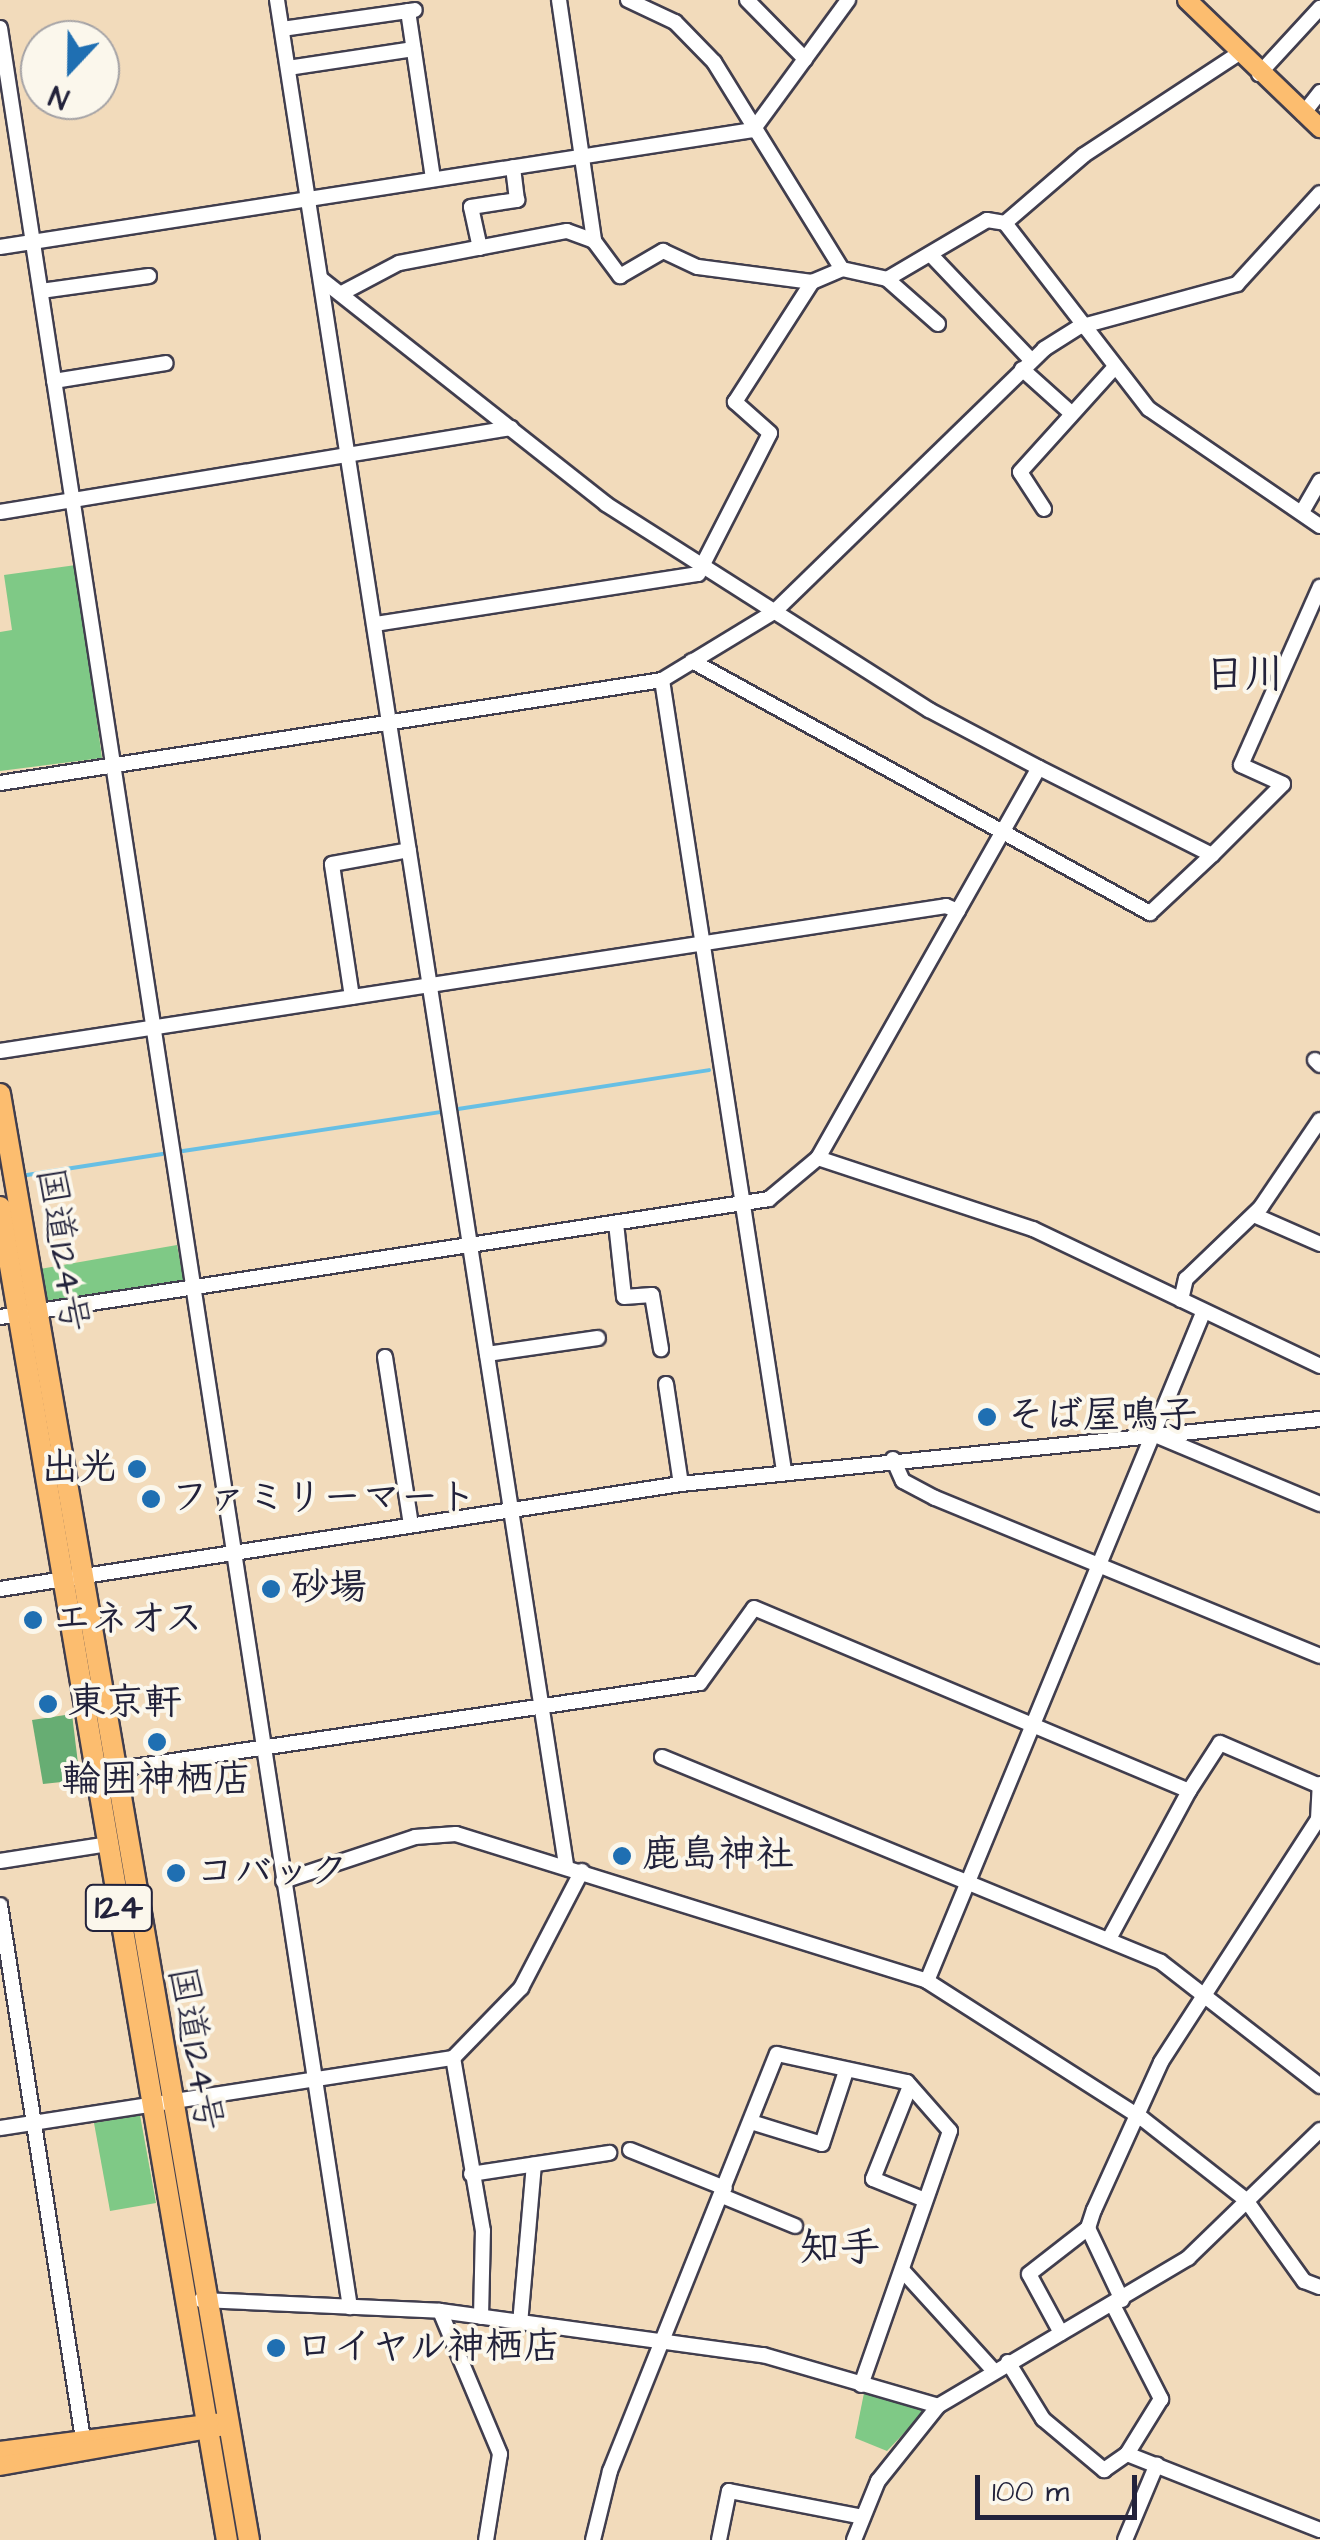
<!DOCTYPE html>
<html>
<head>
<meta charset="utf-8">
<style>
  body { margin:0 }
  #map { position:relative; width:1320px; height:2540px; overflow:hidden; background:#f2dbbb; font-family:"Architects Daughter","Klee One",sans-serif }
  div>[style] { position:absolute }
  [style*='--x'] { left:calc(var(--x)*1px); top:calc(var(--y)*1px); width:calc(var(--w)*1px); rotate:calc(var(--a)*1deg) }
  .green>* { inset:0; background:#7fc986 }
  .forest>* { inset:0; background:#67ad73 }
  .stream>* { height:4px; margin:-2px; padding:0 2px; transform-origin:2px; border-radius:2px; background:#67bfe4 }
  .roads { filter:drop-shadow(2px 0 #413e4e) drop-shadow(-2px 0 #413e4e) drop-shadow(0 2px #413e4e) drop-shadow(0 -2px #413e4e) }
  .minor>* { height:14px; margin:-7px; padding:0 7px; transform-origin:7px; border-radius:7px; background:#fff }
  .major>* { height:18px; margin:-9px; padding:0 9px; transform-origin:9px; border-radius:9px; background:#fcbd6f }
  .highway>* { height:20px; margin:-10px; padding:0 10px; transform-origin:10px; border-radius:10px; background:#fcbd6f }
  .dots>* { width:28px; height:28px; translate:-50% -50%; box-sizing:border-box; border:5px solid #fbf7ec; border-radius:50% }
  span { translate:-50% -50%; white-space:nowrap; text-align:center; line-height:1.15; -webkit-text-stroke:8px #fbf7ec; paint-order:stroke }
  .shield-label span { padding:2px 8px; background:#fbf7ec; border:2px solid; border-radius:8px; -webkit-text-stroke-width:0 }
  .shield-label { font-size:35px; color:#22223b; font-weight:700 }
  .street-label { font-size:38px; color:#22223b }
  .poi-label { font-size:38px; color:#22223b; font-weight:700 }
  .left { translate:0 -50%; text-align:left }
  .right { translate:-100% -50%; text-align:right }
  .neighbourhood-label { font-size:40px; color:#22223b; font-weight:700 }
  .north { position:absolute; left:20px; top:20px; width:100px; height:100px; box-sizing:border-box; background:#fbf7ec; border:2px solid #a4a2a5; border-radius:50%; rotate:202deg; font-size:28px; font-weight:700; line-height:40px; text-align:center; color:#22223b }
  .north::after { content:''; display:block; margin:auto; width:35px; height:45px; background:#1f6fb2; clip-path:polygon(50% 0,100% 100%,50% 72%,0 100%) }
  .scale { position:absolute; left:975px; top:2475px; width:162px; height:45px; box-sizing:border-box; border:5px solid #22223b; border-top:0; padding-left:12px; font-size:30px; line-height:35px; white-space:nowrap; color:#22223b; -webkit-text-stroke:8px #fbf7ec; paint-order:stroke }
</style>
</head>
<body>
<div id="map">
  <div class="green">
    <div style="clip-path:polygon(76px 565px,102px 758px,0 771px,0 632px,12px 630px,4px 575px)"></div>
    <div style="clip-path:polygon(177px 1245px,184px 1282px,46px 1306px,40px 1269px)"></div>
    <div style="clip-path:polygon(140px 2115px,156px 2203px,110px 2211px,94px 2123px)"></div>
    <div style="clip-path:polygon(864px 2393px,909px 2401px,927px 2409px,887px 2451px,855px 2438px)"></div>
  </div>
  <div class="forest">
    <div style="clip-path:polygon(72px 1714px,80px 1780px,43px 1784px,32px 1720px)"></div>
  </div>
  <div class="stream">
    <div style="--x:458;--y:1109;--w:254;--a:-8.8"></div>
    <div style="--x:183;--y:1151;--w:260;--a:-8.6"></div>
    <div style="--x:27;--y:1175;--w:137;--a:-8.8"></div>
  </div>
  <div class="roads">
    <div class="minor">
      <div style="--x:277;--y:0;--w:1887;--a:81.19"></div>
      <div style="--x:559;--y:0;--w:244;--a:81.7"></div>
      <div style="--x:628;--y:0;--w:52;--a:25.1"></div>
      <div style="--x:675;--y:22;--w:56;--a:45.7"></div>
      <div style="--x:714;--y:62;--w:243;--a:58.3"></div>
      <div style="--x:842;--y:269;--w:46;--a:12.5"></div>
      <div style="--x:887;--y:279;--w:116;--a:-30.5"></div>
      <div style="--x:987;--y:220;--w:18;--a:9"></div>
      <div style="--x:1005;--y:223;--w:235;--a:52.3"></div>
      <div style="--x:1149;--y:409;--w:207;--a:34.4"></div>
      <div style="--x:747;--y:0;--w:83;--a:45.5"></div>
      <div style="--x:408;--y:11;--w:170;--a:81.5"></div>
      <div style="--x:0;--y:28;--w:2306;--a:81.27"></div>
      <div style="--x:282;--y:29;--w:134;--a:-8.1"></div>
      <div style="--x:288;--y:68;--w:127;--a:-8.6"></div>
      <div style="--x:1259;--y:74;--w:90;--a:-47.3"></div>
      <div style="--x:1303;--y:114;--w:28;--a:-52"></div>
      <div style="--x:1005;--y:223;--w:104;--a:-40.7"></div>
      <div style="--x:1084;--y:155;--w:184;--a:-33.3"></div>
      <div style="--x:0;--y:247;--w:762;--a:-8.83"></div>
      <div style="--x:753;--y:130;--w:161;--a:-53.8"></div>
      <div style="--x:480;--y:248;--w:42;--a:-102.4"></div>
      <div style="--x:471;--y:207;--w:47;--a:-8.7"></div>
      <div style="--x:517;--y:200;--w:33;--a:-97"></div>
      <div style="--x:932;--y:256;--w:144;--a:46.4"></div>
      <div style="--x:887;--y:279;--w:68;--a:41.4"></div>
      <div style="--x:41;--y:291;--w:109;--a:-7.9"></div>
      <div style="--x:342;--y:293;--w:64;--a:-27.8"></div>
      <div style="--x:399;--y:263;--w:171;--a:-10.8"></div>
      <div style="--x:567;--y:231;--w:29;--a:20"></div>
      <div style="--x:594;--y:241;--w:44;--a:53.4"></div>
      <div style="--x:620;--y:276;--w:50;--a:-30.2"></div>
      <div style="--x:663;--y:251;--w:38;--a:25"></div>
      <div style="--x:698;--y:267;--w:115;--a:7.5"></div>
      <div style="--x:1022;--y:369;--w:64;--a:41.9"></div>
      <div style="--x:54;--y:381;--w:113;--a:-9.1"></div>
      <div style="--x:1044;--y:509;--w:44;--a:-123"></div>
      <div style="--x:1020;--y:472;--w:140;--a:-47.9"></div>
      <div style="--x:0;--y:512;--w:518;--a:-9.33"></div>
      <div style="--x:1302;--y:512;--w:36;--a:-60"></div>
      <div style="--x:375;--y:624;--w:327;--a:-8.8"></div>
      <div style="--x:698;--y:574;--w:158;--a:-62.9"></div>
      <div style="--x:770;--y:433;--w:47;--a:-138.5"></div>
      <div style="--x:735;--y:402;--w:143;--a:-57.3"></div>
      <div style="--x:812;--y:282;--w:33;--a:-23"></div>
      <div style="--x:692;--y:661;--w:523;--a:28.82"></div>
      <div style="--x:1150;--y:913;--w:85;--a:-43.1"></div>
      <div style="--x:1212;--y:855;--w:194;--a:-153.3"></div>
      <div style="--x:662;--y:680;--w:800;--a:81.23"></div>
      <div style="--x:0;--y:783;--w:670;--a:-8.84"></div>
      <div style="--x:662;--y:680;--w:131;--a:-31.3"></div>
      <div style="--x:774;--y:612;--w:377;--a:-44.2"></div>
      <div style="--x:1044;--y:349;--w:41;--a:-32.2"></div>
      <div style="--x:1079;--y:327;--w:164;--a:-15.2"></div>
      <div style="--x:1237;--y:284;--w:123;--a:-47.6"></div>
      <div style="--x:1212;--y:855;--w:100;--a:-45"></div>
      <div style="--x:1283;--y:784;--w:46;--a:-155.7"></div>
      <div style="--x:1241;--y:765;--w:195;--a:-66.1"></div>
      <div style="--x:352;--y:997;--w:134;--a:-98.6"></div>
      <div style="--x:332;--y:864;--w:78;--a:-10.3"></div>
      <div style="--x:0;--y:1051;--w:957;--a:-8.71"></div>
      <div style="--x:946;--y:906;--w:13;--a:23"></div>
      <div style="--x:1315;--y:1060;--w:7;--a:45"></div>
      <div style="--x:818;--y:1158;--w:226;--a:18.3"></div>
      <div style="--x:1033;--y:1229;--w:318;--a:25.5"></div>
      <div style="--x:1254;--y:1215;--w:72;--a:23.7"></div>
      <div style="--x:616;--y:1223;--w:74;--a:83.8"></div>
      <div style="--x:624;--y:1297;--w:28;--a:-4"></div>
      <div style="--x:652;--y:1295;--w:55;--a:80.5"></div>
      <div style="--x:1181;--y:1300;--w:22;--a:-77"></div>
      <div style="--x:1186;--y:1279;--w:104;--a:-43.8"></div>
      <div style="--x:1261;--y:1207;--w:105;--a:-55.9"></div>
      <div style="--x:0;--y:1317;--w:778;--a:-8.72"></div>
      <div style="--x:769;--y:1199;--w:64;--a:-39.9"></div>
      <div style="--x:818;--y:1158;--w:448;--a:-60.5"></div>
      <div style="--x:1039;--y:768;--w:124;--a:-152.2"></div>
      <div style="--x:929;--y:710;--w:383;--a:-147.5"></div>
      <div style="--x:606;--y:504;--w:362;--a:-141.7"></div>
      <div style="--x:487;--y:1354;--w:112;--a:-8.2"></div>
      <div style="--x:385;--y:1357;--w:170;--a:81.2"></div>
      <div style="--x:666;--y:1384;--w:101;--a:81.5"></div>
      <div style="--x:1155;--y:1435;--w:179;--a:22.7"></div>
      <div style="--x:893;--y:1459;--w:24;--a:66"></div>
      <div style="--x:903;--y:1481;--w:36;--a:28"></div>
      <div style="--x:935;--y:1498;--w:416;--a:22.3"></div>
      <div style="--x:0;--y:1589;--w:689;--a:-8.77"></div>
      <div style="--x:681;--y:1484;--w:642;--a:-5.81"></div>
      <div style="--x:662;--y:1757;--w:539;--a:22.33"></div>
      <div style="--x:1161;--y:1962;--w:202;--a:37.9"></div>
      <div style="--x:112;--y:1770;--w:594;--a:-8.42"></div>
      <div style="--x:700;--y:1683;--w:92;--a:-54.2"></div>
      <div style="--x:754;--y:1608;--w:472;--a:22.8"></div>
      <div style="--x:1189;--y:1791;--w:168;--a:118.4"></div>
      <div style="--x:1189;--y:1791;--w:57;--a:-57.1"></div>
      <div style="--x:1220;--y:1743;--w:109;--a:23.3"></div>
      <div style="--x:0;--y:1861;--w:109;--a:-8.9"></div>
      <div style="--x:283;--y:1881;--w:139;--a:-18.4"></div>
      <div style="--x:415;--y:1837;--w:41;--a:-4.2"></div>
      <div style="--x:456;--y:1834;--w:493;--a:17.3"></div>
      <div style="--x:927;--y:1981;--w:256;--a:32.6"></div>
      <div style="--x:1143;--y:2119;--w:131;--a:38.2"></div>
      <div style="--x:1246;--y:2200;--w:100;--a:54.4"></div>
      <div style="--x:1304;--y:2281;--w:17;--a:21"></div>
      <div style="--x:0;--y:1905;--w:540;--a:81.17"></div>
      <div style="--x:927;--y:1981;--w:723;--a:-67.55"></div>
      <div style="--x:910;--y:2086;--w:100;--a:111.7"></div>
      <div style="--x:873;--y:2179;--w:56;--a:22"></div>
      <div style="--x:751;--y:2122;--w:74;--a:17.2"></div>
      <div style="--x:822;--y:2144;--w:74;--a:-71.8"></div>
      <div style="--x:0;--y:2128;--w:458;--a:-8.8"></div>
      <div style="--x:630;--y:2150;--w:102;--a:21.8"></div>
      <div style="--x:471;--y:2174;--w:140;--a:-8.7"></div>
      <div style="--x:722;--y:2196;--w:79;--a:22.3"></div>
      <div style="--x:903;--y:2271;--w:135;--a:47.7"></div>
      <div style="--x:201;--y:2300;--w:239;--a:2.6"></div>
      <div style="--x:440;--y:2311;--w:326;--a:7.8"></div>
      <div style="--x:763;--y:2355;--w:182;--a:16.2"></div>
      <div style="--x:1122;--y:2300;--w:80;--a:-115.3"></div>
      <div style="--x:1088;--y:2228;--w:19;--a:-72"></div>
      <div style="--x:1094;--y:2210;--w:162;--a:-65.6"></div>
      <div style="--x:1161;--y:2062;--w:289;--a:-57.1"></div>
      <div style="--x:1318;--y:1819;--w:35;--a:-87"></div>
      <div style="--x:1113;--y:2305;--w:106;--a:62.9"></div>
      <div style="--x:1161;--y:2399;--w:65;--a:121.7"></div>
      <div style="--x:440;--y:2311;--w:155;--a:67.2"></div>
      <div style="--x:500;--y:2454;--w:87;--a:99.2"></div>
      <div style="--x:481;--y:2317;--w:86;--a:-88.7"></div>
      <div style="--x:483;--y:2231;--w:176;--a:-99.8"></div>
      <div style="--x:453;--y:2058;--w:98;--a:-45.8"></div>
      <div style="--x:521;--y:1988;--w:132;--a:-62.5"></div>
      <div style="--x:520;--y:2324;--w:160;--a:-85"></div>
      <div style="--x:1061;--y:2333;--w:67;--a:-118.5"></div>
      <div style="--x:1029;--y:2274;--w:75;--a:-37.9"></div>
      <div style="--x:1008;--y:2362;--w:67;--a:58.4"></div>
      <div style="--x:1043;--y:2419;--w:80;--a:39.9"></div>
      <div style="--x:1104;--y:2470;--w:28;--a:-35"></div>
      <div style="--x:1127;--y:2454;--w:207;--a:21.5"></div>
      <div style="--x:593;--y:2540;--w:71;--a:-76.2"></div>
      <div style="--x:610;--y:2471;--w:449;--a:-68.2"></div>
      <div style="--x:777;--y:2054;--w:133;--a:12.2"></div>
      <div style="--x:907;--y:2082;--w:65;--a:48.7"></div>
      <div style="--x:950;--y:2131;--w:269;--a:109.3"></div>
      <div style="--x:719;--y:2540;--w:50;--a:-78.5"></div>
      <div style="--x:729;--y:2491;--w:136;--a:11"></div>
      <div style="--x:854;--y:2540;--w:64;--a:-67.9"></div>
      <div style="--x:878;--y:2481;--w:96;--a:-51.3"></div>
      <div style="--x:938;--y:2406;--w:291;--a:-30.6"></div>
      <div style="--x:1188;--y:2258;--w:184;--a:-44.1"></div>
      <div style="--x:1125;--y:2540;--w:82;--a:-67.2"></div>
    </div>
    <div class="major">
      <div style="--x:1187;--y:0;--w:185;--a:43.9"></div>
      <div style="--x:0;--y:2451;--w:219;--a:-7.4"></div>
      <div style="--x:0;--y:2466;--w:223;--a:-10.1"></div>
    </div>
    <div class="highway">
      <div style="--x:0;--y:1094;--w:1467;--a:80.23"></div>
      <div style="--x:0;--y:1207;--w:1352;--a:80.34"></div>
    </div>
  </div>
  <div class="dots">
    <div style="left:987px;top:1417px;background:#1f6fb2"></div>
    <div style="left:137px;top:1469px;background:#1f6fb2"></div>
    <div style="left:151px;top:1499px;background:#1f6fb2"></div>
    <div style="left:271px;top:1589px;background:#1f6fb2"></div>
    <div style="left:33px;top:1620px;background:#1f6fb2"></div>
    <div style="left:48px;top:1704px;background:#1f6fb2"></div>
    <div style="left:157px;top:1742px;background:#1f6fb2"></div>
    <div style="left:622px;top:1856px;background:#1f6fb2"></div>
    <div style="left:176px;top:1873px;background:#1f6fb2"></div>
    <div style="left:276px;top:2348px;background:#1f6fb2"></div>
  </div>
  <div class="shield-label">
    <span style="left:119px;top:1908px">124</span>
  </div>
  <div class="street-label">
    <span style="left:61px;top:1250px;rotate:81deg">国道124号</span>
    <span style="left:194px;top:2049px;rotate:80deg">国道124号</span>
  </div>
  <div class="poi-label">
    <span class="left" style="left:1007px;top:1417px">そば屋鳴子</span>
    <span class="right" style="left:117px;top:1469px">出光</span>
    <span class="left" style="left:171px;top:1499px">ファミリーマート</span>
    <span class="left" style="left:291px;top:1589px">砂場</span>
    <span class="left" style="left:53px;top:1620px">エネオス</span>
    <span class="left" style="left:68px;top:1704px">東京軒</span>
    <span style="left:157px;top:1781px">輪囲神栖店</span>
    <span class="left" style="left:642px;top:1856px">鹿島神社</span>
    <span class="left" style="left:196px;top:1873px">コバック</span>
    <span class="left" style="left:296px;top:2348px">ロイヤル神栖店</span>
  </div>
  <div class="neighbourhood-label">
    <span style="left:1245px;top:676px">日川</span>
    <span style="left:840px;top:2249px">知手</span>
  </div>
  <div class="north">N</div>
  <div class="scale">100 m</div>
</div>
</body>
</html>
